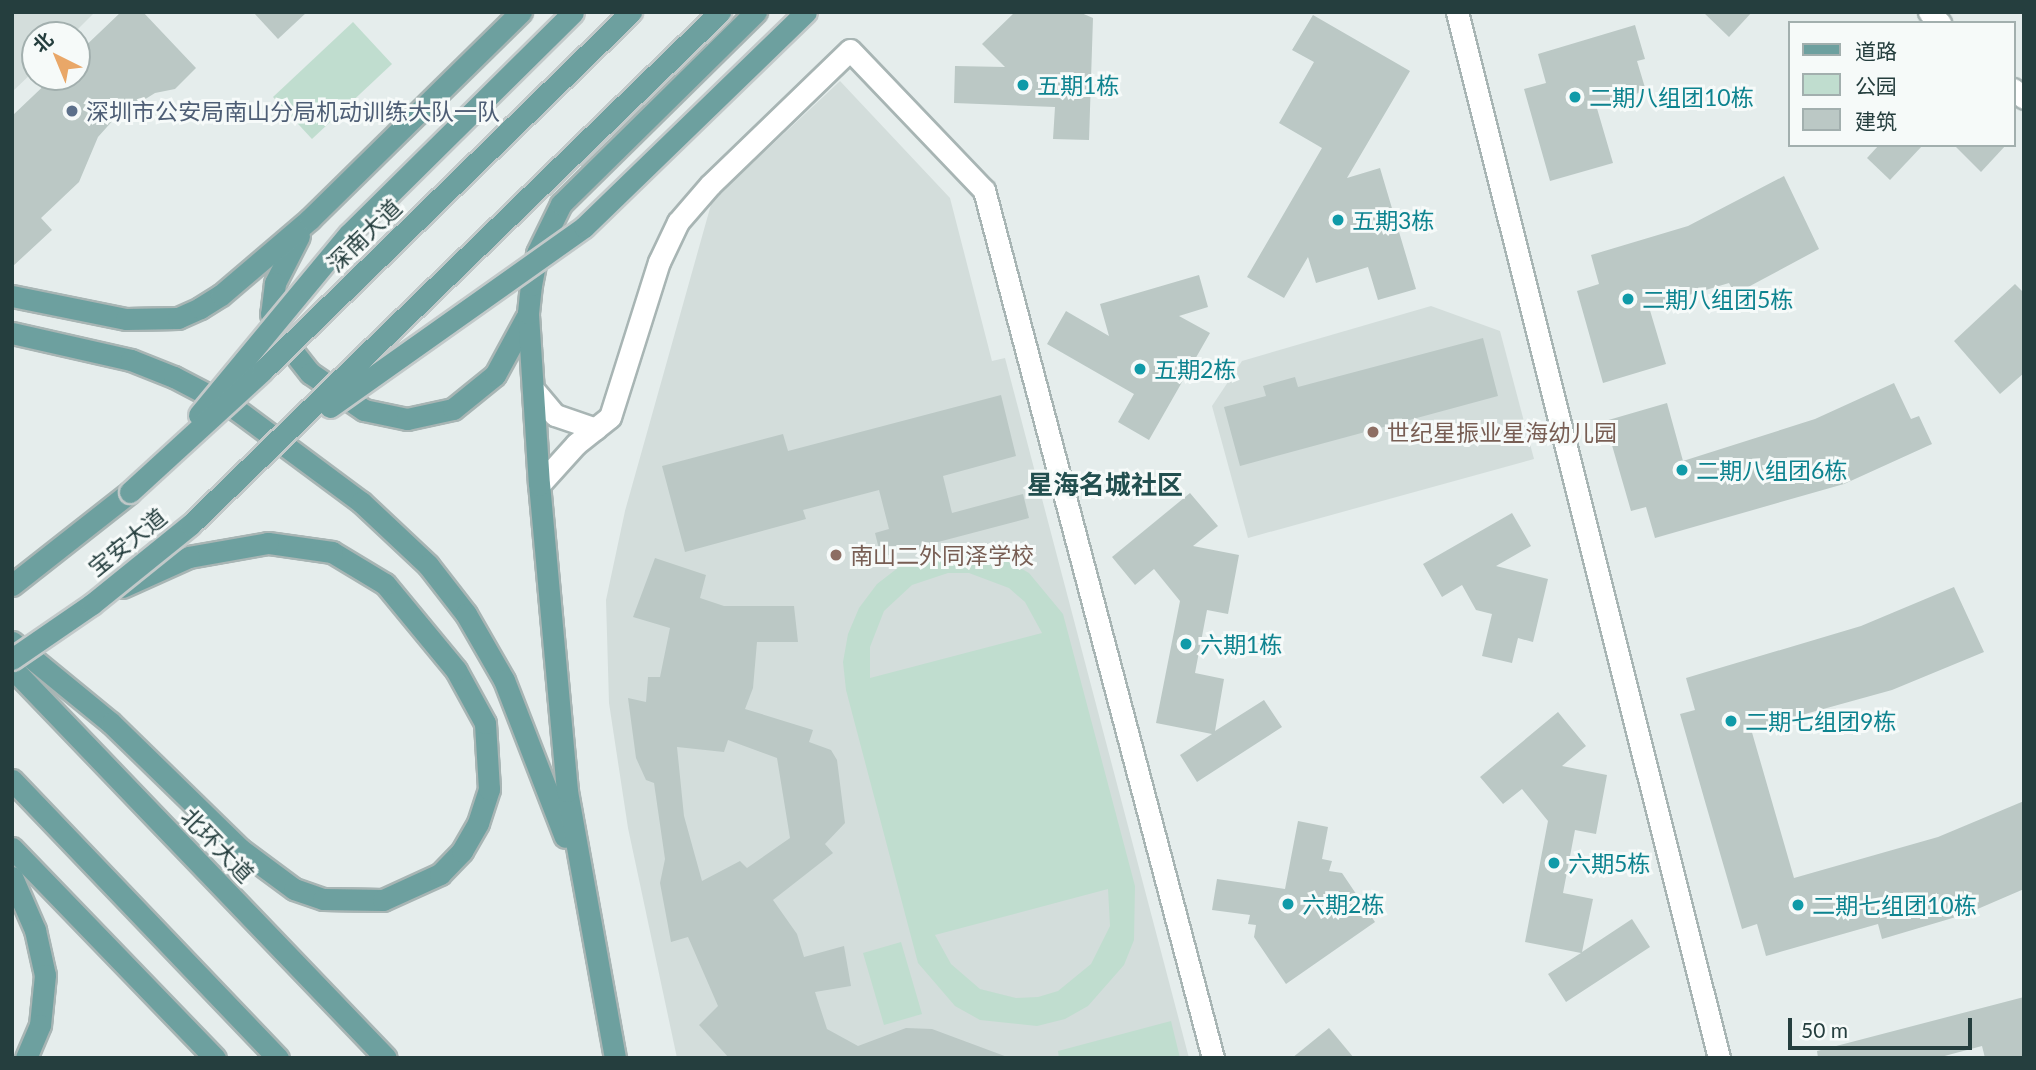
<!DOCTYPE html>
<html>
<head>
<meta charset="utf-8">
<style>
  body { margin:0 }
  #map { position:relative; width:2036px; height:1070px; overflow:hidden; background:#e5edec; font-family:Lato,"Noto Sans SC",sans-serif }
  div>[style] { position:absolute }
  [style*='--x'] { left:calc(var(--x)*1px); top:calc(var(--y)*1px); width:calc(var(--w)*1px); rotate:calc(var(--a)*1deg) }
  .built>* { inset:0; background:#d3dddb }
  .green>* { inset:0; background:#c0ddcf }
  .building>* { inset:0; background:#bbc8c5 }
  .roads { filter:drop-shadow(2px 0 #a8b5b4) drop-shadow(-2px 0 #a8b5b4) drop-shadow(0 2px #a8b5b4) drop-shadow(0 -2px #a8b5b4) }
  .street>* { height:21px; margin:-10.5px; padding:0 10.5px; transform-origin:10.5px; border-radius:10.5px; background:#fff }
  .primary>* { height:21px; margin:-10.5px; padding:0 10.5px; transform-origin:10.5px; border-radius:10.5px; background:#6da09f }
  .bridges { filter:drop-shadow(2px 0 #c2c9c9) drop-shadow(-2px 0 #c2c9c9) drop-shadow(0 2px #c2c9c9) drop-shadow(0 -2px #c2c9c9) }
  .primary-bridge>* { height:21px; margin:-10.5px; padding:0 10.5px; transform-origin:10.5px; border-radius:10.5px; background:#6da09f }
  .dots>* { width:19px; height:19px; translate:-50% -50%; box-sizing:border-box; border:4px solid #f6faf9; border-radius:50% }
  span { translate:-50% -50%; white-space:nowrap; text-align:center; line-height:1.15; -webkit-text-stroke:6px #f6faf9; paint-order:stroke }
  .culture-label { font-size:23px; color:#0d838f }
  .left { translate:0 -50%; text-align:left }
  .service-label { font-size:23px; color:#4e5e75 }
  .street-label { font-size:23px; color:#253e3e }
  .education-label { font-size:23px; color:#785e54 }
  .quarter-label { font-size:26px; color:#224f4f; font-weight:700 }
  .frame { position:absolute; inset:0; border:14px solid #253e3e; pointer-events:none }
  .legend { position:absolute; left:1788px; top:21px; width:228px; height:126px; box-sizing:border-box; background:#f6faf9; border:2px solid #a2afae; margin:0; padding:9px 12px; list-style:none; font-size:21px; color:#253e3e }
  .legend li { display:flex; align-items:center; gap:14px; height:35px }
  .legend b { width:35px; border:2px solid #a2afae }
  .north { position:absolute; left:21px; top:21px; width:70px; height:70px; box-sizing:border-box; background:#f6faf9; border:2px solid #a2afae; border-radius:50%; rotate:317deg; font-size:19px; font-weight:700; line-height:28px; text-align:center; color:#253e3e }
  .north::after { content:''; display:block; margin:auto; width:24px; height:32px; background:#e9a768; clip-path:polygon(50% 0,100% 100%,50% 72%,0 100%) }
  .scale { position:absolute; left:1788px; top:1018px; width:184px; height:32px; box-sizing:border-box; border:4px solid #253e3e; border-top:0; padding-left:9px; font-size:21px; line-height:24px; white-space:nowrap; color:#253e3e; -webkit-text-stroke:5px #f6faf9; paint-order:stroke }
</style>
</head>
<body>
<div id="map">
  <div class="built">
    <div style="clip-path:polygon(12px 12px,95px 12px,72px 35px,35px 35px,35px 70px,12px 92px)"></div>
    <div style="clip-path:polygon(840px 81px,950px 198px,992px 361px,1005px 358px,1189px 1058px,677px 1058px,628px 828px,609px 703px,606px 600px,625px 511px,712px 201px)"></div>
    <div style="clip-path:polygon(1431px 306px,1500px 331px,1534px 459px,1248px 538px,1212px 406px,1242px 361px)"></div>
  </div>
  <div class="green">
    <div style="clip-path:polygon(353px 22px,392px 64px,312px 139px,273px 97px)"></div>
    <div style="clip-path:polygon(evenodd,952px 550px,1005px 559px,1029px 573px,1063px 614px,1135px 886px,1134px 940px,1124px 965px,1088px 1006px,1065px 1019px,1037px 1026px,980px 1020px,955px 1006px,918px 963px,846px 690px,843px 662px,848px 634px,859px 608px,877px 584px,899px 567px,952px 550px,948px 573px,969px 573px,1009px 588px,1025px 602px,1042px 633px,870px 678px,870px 647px,884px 611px,912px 585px,948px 573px,952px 550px,1108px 889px,1110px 926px,1091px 964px,1058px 991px,1038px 997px,1016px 998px,980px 989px,951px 964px,935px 935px,1108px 889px)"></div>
    <div style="clip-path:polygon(901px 942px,922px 1014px,884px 1025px,863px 953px)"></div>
    <div style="clip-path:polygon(1171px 1021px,1180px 1058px,1059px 1058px,1058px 1051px)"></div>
  </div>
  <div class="building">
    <div style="clip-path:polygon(121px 12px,143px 12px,196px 68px,175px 89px,155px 93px,115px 118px,98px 137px,79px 182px,41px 218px,52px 230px,12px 267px,12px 116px,53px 77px,77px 77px,77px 54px)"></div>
    <div style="clip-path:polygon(253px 12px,307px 12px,278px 39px)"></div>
    <div style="clip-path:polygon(1015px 12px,1079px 12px,1093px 18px,1089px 140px,1053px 139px,1055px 107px,954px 103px,955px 66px,1005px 67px,982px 44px)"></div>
    <div style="clip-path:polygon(1703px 12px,1752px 12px,1729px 37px)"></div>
    <div style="clip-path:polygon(1313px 15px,1410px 71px,1347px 178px,1380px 168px,1416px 289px,1378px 300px,1368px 267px,1316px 283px,1308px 257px,1284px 298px,1247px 277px,1322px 148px,1279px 123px,1314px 62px,1292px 50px)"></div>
    <div style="clip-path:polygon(1635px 25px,1645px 59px,1637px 61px,1646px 91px,1596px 105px,1613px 163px,1550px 181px,1524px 89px,1546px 83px,1538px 54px)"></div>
    <div style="clip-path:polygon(1879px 145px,1923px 145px,1890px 180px,1867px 158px)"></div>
    <div style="clip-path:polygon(1954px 145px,2006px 145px,1981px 172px)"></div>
    <div style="clip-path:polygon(1784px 176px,1819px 249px,1735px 294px,1729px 283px,1649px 307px,1666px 364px,1603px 383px,1577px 291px,1599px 284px,1591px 255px,1688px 226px)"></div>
    <div style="clip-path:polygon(1199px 275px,1208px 307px,1179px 316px,1210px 333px,1149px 440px,1118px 422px,1134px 394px,1047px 344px,1066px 311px,1109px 336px,1100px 304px)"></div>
    <div style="clip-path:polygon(2015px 284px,2024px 293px,2024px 373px,2000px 394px,1954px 341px)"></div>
    <div style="clip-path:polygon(1483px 338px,1498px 396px,1240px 466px,1224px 407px,1266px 396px,1263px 386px,1295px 377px,1298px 387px)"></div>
    <div style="clip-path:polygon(1894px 383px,1911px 419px,1919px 416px,1932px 444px,1844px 484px,1655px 538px,1646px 507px,1631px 511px,1605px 421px,1667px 403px,1683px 461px,1815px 419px)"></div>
    <div style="clip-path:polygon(1001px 395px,1016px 456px,943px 476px,952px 513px,1023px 494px,1029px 518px,881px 557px,875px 533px,889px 529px,879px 490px,803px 510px,806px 519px,685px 552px,662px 466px,783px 434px,788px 451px)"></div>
    <div style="clip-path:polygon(1190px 493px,1218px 526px,1193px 546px,1239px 555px,1228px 614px,1207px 610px,1195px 673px,1224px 679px,1215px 731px,1264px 700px,1282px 727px,1197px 782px,1180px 755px,1212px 734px,1156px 723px,1180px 601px,1154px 569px,1135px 585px,1112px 557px)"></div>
    <div style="clip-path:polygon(1512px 513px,1531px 546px,1496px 566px,1548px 579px,1533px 642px,1518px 638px,1512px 663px,1482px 656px,1492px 614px,1476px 610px,1462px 585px,1442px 597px,1423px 564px)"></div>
    <div style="clip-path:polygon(evenodd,655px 558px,706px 575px,700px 598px,724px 606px,794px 606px,798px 642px,757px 642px,753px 688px,745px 709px,813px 730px,809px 742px,831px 750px,837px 760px,845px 823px,825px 844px,833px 853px,773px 900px,797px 934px,804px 957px,844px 946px,851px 986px,815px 992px,827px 1029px,858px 1046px,906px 1028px,932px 1029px,1010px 1058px,729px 1058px,699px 1025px,718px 1006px,688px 937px,671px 942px,660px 883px,665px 859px,654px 783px,646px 780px,636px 758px,628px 698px,646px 702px,648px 677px,660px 677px,670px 628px,633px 617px,655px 558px,728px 740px,777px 758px,790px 838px,747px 868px,740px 861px,702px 881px,684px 816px,677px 747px,724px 752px,728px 740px)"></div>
    <div style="clip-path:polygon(1954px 587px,1984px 652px,1892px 690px,1751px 729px,1794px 878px,1938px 837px,2024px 801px,2024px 889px,1966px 914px,1882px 939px,1878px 924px,1766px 956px,1757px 924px,1742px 929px,1706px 805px,1680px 714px,1695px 710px,1686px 678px,1861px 626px)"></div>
    <div style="clip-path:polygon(1558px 712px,1586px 746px,1562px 766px,1607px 775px,1596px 834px,1575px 830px,1563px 893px,1593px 899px,1582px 952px,1632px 919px,1650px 947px,1566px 1002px,1548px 974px,1581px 953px,1525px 942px,1548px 821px,1522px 789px,1503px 804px,1480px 777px)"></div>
    <div style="clip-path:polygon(1298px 821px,1328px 827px,1322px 859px,1332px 861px,1329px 871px,1342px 873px,1375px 922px,1286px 984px,1254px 937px,1256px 925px,1248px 924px,1250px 915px,1212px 910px,1217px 879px,1285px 889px)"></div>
    <div style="clip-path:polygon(2024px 997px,2024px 1058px,1985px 1058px,1982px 1046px,1937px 1058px,1818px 1058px,1817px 1051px)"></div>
    <div style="clip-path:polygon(1329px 1028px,1354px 1058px,1292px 1058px)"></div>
  </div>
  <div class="roads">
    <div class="street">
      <div style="--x:1457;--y:12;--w:1078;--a:75.94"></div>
      <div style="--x:1929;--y:12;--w:16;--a:45"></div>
      <div style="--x:2013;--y:89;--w:14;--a:39"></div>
      <div style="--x:533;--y:389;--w:34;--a:50"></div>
      <div style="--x:555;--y:415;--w:43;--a:18.9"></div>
      <div style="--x:539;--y:485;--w:55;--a:-47.9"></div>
      <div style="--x:576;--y:444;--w:43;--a:-38.5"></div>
      <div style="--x:610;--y:417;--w:163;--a:-72.5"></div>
      <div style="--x:659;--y:262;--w:44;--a:-64.6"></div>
      <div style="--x:678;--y:222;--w:49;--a:-49.1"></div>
      <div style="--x:710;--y:185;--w:194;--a:-44"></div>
      <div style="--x:850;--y:50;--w:194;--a:46.3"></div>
      <div style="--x:984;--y:190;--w:898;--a:75.22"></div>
    </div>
    <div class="primary">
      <div style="--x:299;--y:236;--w:53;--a:117.1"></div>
      <div style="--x:275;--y:283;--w:31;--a:97"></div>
      <div style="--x:271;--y:314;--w:17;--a:73"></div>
      <div style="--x:276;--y:330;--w:55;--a:51.7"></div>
      <div style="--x:310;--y:373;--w:65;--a:34.4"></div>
      <div style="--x:364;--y:410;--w:44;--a:11.8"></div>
      <div style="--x:407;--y:419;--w:47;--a:-12.3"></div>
      <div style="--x:453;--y:409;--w:54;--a:-39"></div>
      <div style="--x:495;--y:375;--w:65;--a:-61.5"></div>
      <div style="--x:12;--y:296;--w:116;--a:11.4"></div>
      <div style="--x:126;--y:319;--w:52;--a:-1.1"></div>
      <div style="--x:178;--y:318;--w:24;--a:-24"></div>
      <div style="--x:200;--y:308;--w:25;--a:-32"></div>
      <div style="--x:221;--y:295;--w:117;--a:-40.5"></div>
      <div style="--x:310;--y:219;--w:296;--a:-44.5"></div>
      <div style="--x:12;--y:333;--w:122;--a:12.8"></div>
      <div style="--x:131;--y:360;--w:46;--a:21.6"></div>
      <div style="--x:174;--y:377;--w:71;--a:27.6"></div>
      <div style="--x:237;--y:410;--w:154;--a:36.6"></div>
      <div style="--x:361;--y:502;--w:92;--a:43.2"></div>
      <div style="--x:428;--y:565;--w:62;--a:52.2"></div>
      <div style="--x:466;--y:614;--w:76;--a:60.1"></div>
      <div style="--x:504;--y:680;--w:168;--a:68.8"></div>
      <div style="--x:12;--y:585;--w:150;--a:-38.2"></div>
      <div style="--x:12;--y:642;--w:128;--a:39.3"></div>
      <div style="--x:111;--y:723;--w:180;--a:44.3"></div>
      <div style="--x:240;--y:849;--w:67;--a:36.5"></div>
      <div style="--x:294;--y:889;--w:31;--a:19"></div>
      <div style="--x:323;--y:899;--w:60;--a:1"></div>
      <div style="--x:383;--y:900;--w:63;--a:-24.5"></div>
      <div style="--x:440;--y:874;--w:32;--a:-46"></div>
      <div style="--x:462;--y:851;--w:32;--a:-60"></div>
      <div style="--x:478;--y:823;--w:36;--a:-72"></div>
      <div style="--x:489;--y:789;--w:66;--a:-93.5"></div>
      <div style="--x:485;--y:723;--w:60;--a:-118.7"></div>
      <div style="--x:456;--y:670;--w:112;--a:-129.5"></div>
      <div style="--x:385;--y:584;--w:62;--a:-148.9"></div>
      <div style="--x:332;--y:552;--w:65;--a:-172"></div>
      <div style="--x:268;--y:543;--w:80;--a:170"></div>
      <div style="--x:189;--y:557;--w:73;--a:155.9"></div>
      <div style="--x:12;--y:668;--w:540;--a:46.2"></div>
      <div style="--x:12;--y:780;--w:385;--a:46.3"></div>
      <div style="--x:12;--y:848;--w:292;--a:46"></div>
      <div style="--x:12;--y:877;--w:58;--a:66.5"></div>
      <div style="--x:35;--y:930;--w:46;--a:77.5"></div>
      <div style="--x:45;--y:975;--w:50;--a:95.7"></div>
      <div style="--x:40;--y:1025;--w:36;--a:113"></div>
      <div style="--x:615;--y:1058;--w:271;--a:-100.2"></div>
      <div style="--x:567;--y:791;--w:307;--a:-95.2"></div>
      <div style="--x:539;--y:485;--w:172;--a:-93.7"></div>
      <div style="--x:528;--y:313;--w:28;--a:-84"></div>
      <div style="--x:531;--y:285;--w:33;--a:-79"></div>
      <div style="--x:537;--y:253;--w:55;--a:-63.9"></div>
      <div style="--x:561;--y:204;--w:274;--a:-44.6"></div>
    </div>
  </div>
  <div class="bridges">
    <div class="primary-bridge">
      <div style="--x:330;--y:407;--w:311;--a:-35.3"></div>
      <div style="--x:584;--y:227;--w:309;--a:-44.1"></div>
      <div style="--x:199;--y:415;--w:235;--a:-50.4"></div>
      <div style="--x:349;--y:234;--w:315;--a:-44.7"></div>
      <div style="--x:130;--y:492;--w:179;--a:-42.5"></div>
      <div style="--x:262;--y:371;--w:515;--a:-44.21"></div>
      <div style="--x:12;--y:659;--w:97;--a:-34.5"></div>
      <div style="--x:92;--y:604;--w:126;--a:-38.9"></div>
      <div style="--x:190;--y:525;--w:738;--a:-44.07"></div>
    </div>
  </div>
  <div class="dots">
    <div style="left:1023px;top:85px;background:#0f9aa8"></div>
    <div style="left:1575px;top:97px;background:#0f9aa8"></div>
    <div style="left:72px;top:111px;background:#5c6f8a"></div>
    <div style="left:1338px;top:220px;background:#0f9aa8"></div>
    <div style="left:1628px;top:299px;background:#0f9aa8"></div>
    <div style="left:1140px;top:369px;background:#0f9aa8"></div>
    <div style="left:1373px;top:432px;background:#8d6e63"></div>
    <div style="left:1682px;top:470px;background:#0f9aa8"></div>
    <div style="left:836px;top:555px;background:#8d6e63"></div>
    <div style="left:1186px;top:644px;background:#0f9aa8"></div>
    <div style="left:1731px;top:721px;background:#0f9aa8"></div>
    <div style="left:1554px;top:863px;background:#0f9aa8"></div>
    <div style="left:1288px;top:904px;background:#0f9aa8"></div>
    <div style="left:1798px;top:905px;background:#0f9aa8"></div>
  </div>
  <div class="culture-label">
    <span class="left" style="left:1037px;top:85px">五期1栋</span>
    <span class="left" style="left:1589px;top:97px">二期八组团10栋</span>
    <span class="left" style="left:1352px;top:220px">五期3栋</span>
    <span class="left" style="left:1642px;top:299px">二期八组团5栋</span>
    <span class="left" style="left:1154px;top:369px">五期2栋</span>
    <span class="left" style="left:1696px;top:470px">二期八组团6栋</span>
    <span class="left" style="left:1200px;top:644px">六期1栋</span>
    <span class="left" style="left:1745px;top:721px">二期七组团9栋</span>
    <span class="left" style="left:1568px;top:863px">六期5栋</span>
    <span class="left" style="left:1302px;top:904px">六期2栋</span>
    <span class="left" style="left:1812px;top:905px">二期七组团10栋</span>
  </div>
  <div class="service-label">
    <span class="left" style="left:86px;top:111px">深圳市公安局南山分局机动训练大队一队</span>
  </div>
  <div class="street-label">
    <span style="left:364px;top:235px;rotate:-44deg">深南大道</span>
    <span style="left:127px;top:542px;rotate:-39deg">宝安大道</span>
    <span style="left:218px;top:845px;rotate:46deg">北环大道</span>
  </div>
  <div class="education-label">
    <span class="left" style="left:1387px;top:432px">世纪星振业星海幼儿园</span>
    <span class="left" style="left:850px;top:555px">南山二外同泽学校</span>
  </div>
  <div class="quarter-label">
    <span style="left:1105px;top:485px">星海名城社区</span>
  </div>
  <div class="frame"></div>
  <ul class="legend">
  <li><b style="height:9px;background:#6da09f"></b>道路</li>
  <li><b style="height:19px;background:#c0ddcf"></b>公园</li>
  <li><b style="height:19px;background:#bbc8c5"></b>建筑</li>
  </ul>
  <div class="north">北</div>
  <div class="scale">50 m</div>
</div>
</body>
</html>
